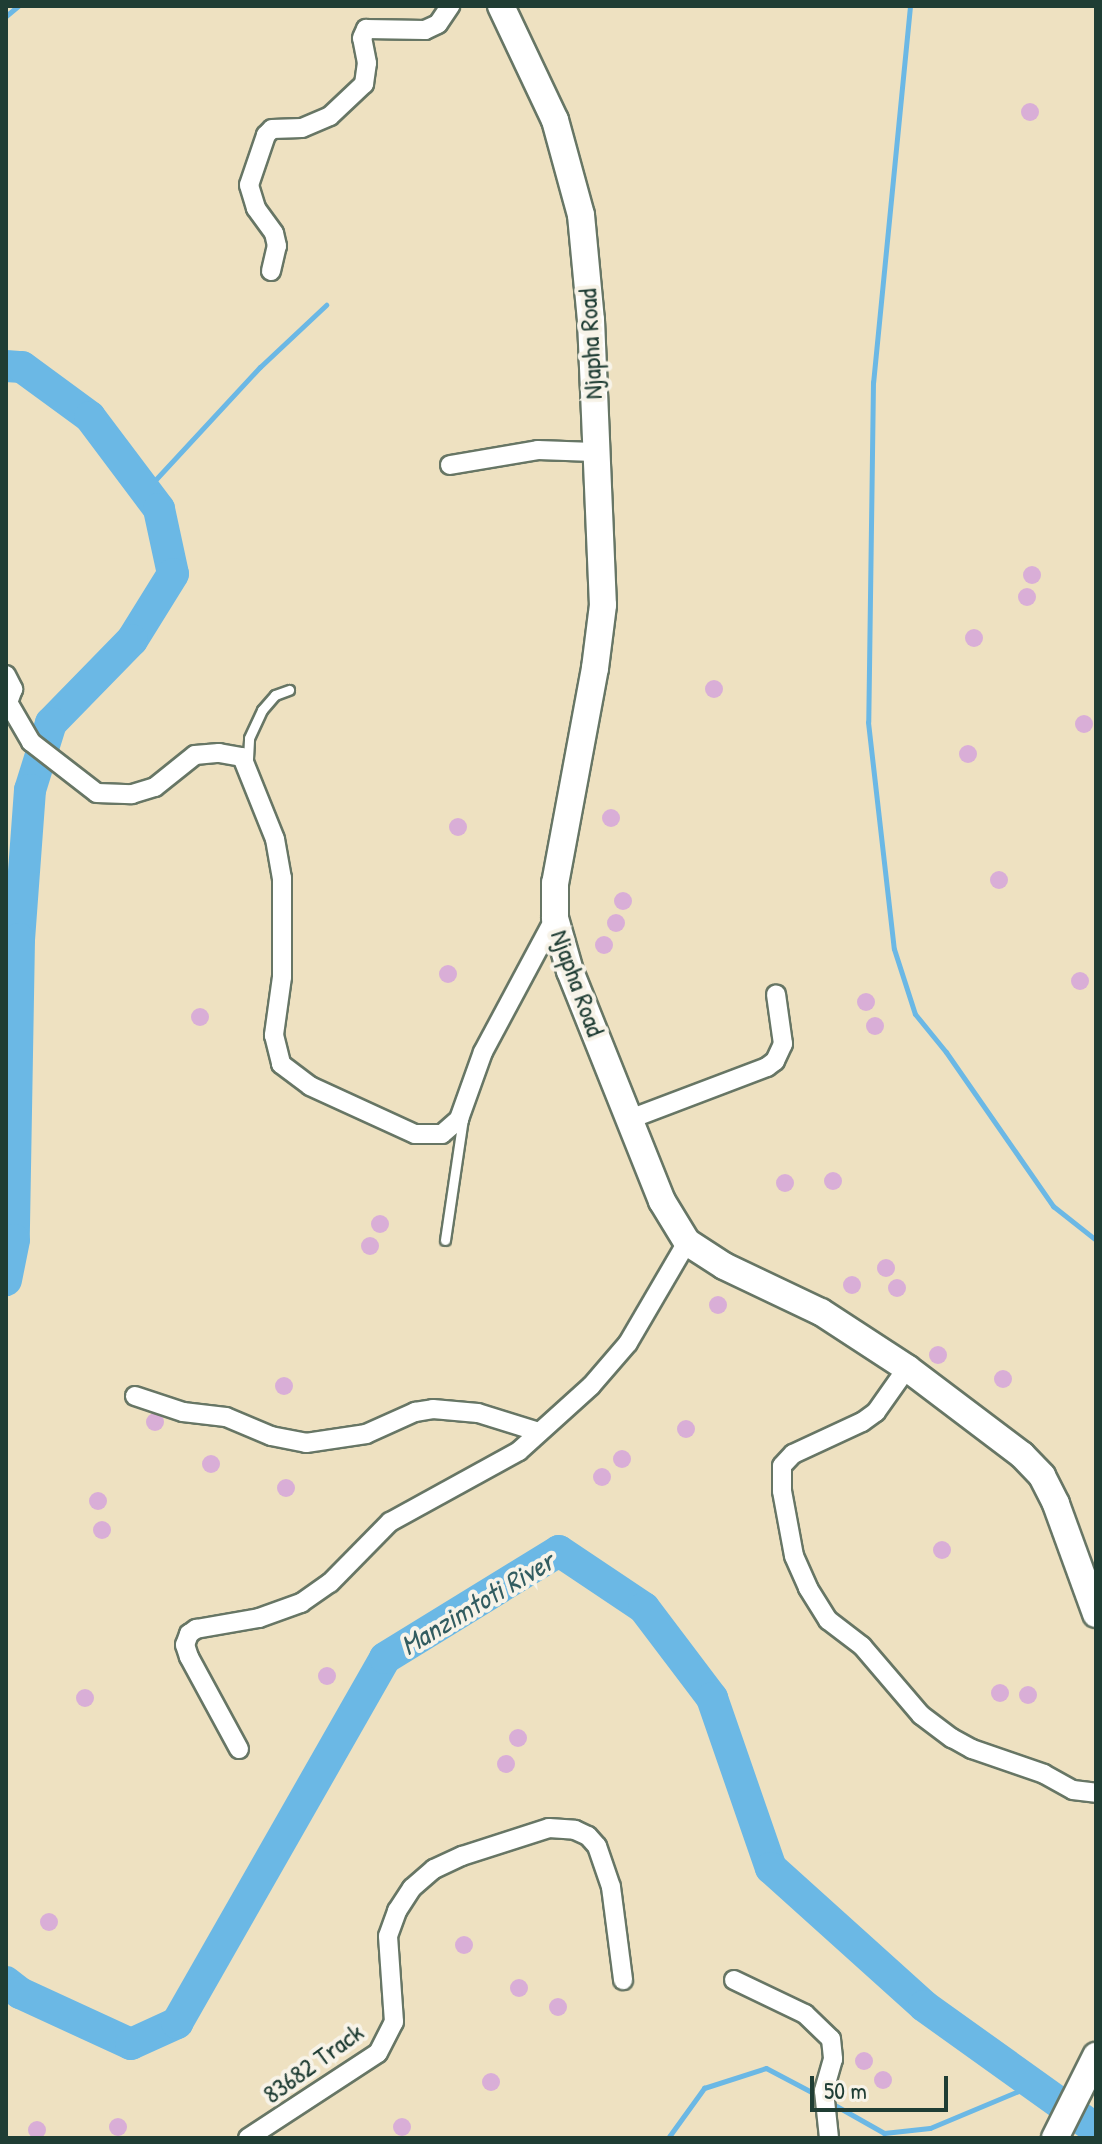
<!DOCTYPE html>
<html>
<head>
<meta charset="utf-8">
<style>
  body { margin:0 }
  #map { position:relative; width:1102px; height:2144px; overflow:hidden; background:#eee1c1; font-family:"Patrick Hand",sans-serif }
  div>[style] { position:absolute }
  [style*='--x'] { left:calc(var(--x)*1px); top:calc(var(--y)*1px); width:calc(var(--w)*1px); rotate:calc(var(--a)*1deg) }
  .stream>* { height:5px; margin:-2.5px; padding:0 2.5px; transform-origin:2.5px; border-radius:2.5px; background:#6bb8e5 }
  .river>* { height:32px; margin:-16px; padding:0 16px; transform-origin:16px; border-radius:16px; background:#6bb8e5 }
  .building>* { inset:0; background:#d9aed7 }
  .round { border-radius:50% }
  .roads { filter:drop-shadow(2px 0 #677665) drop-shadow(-2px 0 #677665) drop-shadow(0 2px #677665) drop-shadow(0 -2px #677665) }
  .lane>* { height:9px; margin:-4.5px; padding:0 4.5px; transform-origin:4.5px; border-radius:4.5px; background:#fff }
  .street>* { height:18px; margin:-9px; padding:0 9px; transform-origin:9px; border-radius:9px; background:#fff }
  .secondary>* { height:26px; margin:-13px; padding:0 13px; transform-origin:13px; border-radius:13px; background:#fff }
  span { translate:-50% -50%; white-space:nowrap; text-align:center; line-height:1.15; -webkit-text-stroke:8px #f7f3e8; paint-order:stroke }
  .street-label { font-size:26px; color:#1f3d34 }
  .water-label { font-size:28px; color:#325c60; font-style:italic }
  .frame { position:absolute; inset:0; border:8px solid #1f3d34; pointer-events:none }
  .scale { position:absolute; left:810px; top:2076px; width:138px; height:36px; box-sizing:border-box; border:4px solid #1f3d34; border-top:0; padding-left:10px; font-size:24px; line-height:28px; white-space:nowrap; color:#1f3d34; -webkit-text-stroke:6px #f7f3e8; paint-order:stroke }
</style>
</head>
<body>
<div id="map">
  <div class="stream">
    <div style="--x:910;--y:6;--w:378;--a:95.6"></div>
    <div style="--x:873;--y:382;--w:340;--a:90.8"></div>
    <div style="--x:868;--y:722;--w:228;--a:83.5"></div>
    <div style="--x:894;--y:949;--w:68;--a:72.1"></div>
    <div style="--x:915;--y:1014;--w:49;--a:50.8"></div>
    <div style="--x:946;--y:1052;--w:188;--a:55.2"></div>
    <div style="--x:1053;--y:1206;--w:55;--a:38.3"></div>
    <div style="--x:6;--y:16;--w:16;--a:-40"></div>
    <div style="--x:145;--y:491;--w:169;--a:-47.2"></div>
    <div style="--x:260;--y:367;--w:91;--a:-43.2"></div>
    <div style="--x:831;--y:2103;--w:61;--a:29.5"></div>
    <div style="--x:884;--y:2133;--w:46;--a:-6.2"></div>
    <div style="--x:930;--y:2128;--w:114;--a:-22.7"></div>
    <div style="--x:668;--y:2138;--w:62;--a:-54.2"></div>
    <div style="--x:704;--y:2088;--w:65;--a:-17.9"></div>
    <div style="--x:766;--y:2068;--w:60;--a:27.8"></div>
  </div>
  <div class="river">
    <div style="--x:6;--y:366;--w:16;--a:4"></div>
    <div style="--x:22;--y:367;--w:84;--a:36.3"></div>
    <div style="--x:90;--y:417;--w:115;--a:53.1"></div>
    <div style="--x:159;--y:509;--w:66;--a:77.8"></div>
    <div style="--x:173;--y:574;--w:78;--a:121.8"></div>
    <div style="--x:132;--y:640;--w:116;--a:134.3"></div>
    <div style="--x:51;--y:723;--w:70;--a:107.4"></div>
    <div style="--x:30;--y:790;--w:149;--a:94.2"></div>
    <div style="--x:19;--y:939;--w:301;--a:91"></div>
    <div style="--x:14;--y:1240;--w:41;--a:101.3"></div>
    <div style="--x:6;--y:1982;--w:18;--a:38"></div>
    <div style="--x:20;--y:1993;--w:122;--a:24.7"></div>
    <div style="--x:131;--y:2044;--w:51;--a:-24.5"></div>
    <div style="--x:177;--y:2023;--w:420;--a:-60.3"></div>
    <div style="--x:385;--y:1658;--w:204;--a:-31.6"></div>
    <div style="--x:559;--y:1551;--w:102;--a:33.8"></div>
    <div style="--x:644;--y:1608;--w:113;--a:52.9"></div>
    <div style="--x:712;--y:1698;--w:180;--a:70.9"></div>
    <div style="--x:771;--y:1868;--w:206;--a:42"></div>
    <div style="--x:924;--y:2006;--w:211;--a:35.6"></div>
  </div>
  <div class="building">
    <div class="round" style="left:1021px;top:103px;width:18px;height:18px"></div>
    <div class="round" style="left:1023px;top:566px;width:18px;height:18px"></div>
    <div class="round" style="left:1018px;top:588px;width:18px;height:18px"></div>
    <div class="round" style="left:965px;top:629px;width:18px;height:18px"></div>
    <div class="round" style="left:705px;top:680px;width:18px;height:18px"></div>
    <div class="round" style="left:1075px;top:715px;width:18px;height:18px"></div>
    <div class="round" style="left:959px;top:745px;width:18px;height:18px"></div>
    <div class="round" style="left:602px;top:809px;width:18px;height:18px"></div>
    <div class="round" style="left:449px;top:818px;width:18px;height:18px"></div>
    <div class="round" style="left:990px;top:871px;width:18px;height:18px"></div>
    <div class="round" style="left:614px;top:892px;width:18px;height:18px"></div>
    <div class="round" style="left:607px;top:914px;width:18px;height:18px"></div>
    <div class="round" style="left:595px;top:936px;width:18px;height:18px"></div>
    <div class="round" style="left:439px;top:965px;width:18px;height:18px"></div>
    <div class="round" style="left:1071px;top:972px;width:18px;height:18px"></div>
    <div class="round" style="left:857px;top:993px;width:18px;height:18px"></div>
    <div class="round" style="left:191px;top:1008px;width:18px;height:18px"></div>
    <div class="round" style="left:866px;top:1017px;width:18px;height:18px"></div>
    <div class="round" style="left:824px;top:1172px;width:18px;height:18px"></div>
    <div class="round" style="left:776px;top:1174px;width:18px;height:18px"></div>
    <div class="round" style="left:371px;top:1215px;width:18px;height:18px"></div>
    <div class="round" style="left:361px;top:1237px;width:18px;height:18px"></div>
    <div class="round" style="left:877px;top:1259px;width:18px;height:18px"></div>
    <div class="round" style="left:843px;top:1276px;width:18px;height:18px"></div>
    <div class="round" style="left:888px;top:1279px;width:18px;height:18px"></div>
    <div class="round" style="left:709px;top:1296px;width:18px;height:18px"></div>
    <div class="round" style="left:929px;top:1346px;width:18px;height:18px"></div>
    <div class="round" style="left:994px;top:1370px;width:18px;height:18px"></div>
    <div class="round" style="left:275px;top:1377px;width:18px;height:18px"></div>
    <div class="round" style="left:146px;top:1413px;width:18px;height:18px"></div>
    <div class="round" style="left:677px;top:1420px;width:18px;height:18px"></div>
    <div class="round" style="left:613px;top:1450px;width:18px;height:18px"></div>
    <div class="round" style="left:202px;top:1455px;width:18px;height:18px"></div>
    <div class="round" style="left:593px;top:1468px;width:18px;height:18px"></div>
    <div class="round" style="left:277px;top:1479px;width:18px;height:18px"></div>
    <div class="round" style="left:89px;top:1492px;width:18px;height:18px"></div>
    <div class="round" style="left:93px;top:1521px;width:18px;height:18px"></div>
    <div class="round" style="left:933px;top:1541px;width:18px;height:18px"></div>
    <div class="round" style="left:318px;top:1667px;width:18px;height:18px"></div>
    <div class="round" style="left:991px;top:1684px;width:18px;height:18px"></div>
    <div class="round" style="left:1019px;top:1686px;width:18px;height:18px"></div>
    <div class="round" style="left:76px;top:1689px;width:18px;height:18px"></div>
    <div class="round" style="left:509px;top:1729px;width:18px;height:18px"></div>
    <div class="round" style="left:497px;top:1755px;width:18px;height:18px"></div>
    <div class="round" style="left:40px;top:1913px;width:18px;height:18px"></div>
    <div class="round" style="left:455px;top:1936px;width:18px;height:18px"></div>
    <div class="round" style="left:510px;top:1979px;width:18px;height:18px"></div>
    <div class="round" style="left:549px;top:1998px;width:18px;height:18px"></div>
    <div class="round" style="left:855px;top:2052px;width:18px;height:18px"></div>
    <div class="round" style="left:874px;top:2071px;width:18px;height:18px"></div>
    <div class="round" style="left:482px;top:2073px;width:18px;height:18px"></div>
    <div class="round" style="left:109px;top:2118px;width:18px;height:18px"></div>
    <div class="round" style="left:393px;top:2118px;width:18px;height:18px"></div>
    <div class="round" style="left:28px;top:2121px;width:18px;height:18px"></div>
  </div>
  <div class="roads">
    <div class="lane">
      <div style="--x:248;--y:759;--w:21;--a:-87"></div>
      <div style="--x:249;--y:738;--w:31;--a:-65"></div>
      <div style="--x:262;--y:710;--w:20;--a:-49"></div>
      <div style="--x:275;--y:695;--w:15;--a:-20"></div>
      <div style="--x:445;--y:1240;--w:123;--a:-81.6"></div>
    </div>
    <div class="street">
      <div style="--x:271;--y:271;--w:26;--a:-77"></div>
      <div style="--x:277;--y:246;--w:13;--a:-103"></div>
      <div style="--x:274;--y:233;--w:31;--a:-126"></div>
      <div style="--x:256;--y:208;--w:24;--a:-107"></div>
      <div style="--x:249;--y:185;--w:53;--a:-71.2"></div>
      <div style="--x:266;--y:135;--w:8;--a:-45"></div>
      <div style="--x:272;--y:129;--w:30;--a:-2"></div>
      <div style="--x:302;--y:128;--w:30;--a:-23"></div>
      <div style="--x:330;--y:116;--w:47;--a:-43.3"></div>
      <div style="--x:364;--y:84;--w:21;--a:-82"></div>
      <div style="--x:367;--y:63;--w:25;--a:-101"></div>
      <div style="--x:362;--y:38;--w:10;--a:-66"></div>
      <div style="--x:366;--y:29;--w:59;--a:1"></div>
      <div style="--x:425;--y:30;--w:14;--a:-25"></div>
      <div style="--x:438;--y:24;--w:22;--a:-56"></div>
      <div style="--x:450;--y:465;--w:89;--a:-9.7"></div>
      <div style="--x:538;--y:450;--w:56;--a:2"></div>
      <div style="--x:6;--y:675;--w:16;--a:63"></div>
      <div style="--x:13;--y:689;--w:20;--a:110"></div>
      <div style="--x:9;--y:704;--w:44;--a:59.9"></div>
      <div style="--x:31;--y:742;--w:83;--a:37.7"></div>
      <div style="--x:97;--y:793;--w:35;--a:2"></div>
      <div style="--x:132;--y:794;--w:24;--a:-17"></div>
      <div style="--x:155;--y:787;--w:51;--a:-38.7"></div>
      <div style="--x:195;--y:755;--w:24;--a:-5"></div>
      <div style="--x:219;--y:753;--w:23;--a:10"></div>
      <div style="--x:242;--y:757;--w:88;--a:68.1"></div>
      <div style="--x:275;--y:839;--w:40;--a:80"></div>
      <div style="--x:282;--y:878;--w:99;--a:90"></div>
      <div style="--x:282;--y:977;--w:59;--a:97.9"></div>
      <div style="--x:274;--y:1035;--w:30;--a:76"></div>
      <div style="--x:281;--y:1064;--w:36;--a:37"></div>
      <div style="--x:310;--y:1086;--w:115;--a:24.6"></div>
      <div style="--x:415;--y:1134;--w:27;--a:0"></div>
      <div style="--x:442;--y:1134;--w:23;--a:-41"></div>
      <div style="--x:459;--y:1119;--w:71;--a:-70.3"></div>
      <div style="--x:483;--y:1052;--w:152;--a:-61.8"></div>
      <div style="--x:630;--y:1119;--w:147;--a:-20.8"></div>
      <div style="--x:767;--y:1067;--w:10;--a:-37"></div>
      <div style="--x:775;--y:1061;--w:19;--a:-65"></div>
      <div style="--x:783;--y:1044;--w:50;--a:-98"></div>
      <div style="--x:907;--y:1368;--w:54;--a:125.2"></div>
      <div style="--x:876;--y:1412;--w:17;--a:144"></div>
      <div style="--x:862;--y:1422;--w:76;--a:155.1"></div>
      <div style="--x:793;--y:1454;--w:16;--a:133"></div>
      <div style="--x:782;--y:1466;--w:25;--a:90"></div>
      <div style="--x:782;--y:1491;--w:66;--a:79.5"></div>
      <div style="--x:794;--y:1556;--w:35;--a:66"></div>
      <div style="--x:808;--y:1588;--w:38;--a:58"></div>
      <div style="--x:828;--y:1620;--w:43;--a:37.4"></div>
      <div style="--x:862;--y:1646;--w:91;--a:49.5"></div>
      <div style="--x:921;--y:1715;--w:39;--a:37"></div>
      <div style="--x:952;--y:1738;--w:23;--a:29"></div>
      <div style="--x:972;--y:1749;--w:76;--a:19.1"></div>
      <div style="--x:1044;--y:1774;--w:33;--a:29"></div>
      <div style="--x:1073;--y:1790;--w:23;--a:7"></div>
      <div style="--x:135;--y:1396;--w:51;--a:18.4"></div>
      <div style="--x:183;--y:1412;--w:43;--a:6.6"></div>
      <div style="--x:226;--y:1417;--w:49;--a:22.9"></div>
      <div style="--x:271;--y:1436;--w:36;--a:11"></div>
      <div style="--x:306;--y:1443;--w:61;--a:-8.5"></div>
      <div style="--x:366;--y:1434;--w:54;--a:-24.2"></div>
      <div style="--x:415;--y:1412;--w:18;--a:-9"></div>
      <div style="--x:433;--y:1409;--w:45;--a:5.1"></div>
      <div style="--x:478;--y:1413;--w:64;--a:17.3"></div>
      <div style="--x:239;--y:1749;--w:105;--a:-118.5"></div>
      <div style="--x:189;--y:1657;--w:13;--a:-108"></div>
      <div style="--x:185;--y:1645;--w:12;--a:-70"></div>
      <div style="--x:189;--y:1634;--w:9;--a:-36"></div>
      <div style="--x:196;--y:1629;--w:64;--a:-9.9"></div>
      <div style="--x:259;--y:1618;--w:45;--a:-19.7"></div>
      <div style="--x:301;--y:1603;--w:35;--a:-35"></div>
      <div style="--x:330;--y:1583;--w:86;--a:-45.5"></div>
      <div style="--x:390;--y:1522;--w:147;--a:-28.8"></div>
      <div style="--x:519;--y:1451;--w:97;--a:-42.1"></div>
      <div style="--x:591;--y:1386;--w:57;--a:-49.3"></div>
      <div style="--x:628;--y:1343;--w:117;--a:-59.7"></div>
      <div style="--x:734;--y:1980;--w:79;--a:25.6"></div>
      <div style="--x:805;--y:2014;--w:36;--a:44"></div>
      <div style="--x:831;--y:2039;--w:20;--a:84"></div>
      <div style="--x:833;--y:2059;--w:33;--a:106"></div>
      <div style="--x:824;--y:2091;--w:47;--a:83.9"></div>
      <div style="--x:248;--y:2138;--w:155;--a:-33.2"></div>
      <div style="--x:378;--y:2053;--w:35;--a:-63"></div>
      <div style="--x:394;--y:2022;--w:86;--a:-94"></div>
      <div style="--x:388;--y:1936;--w:27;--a:-70"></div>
      <div style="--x:397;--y:1911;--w:27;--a:-57"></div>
      <div style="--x:412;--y:1888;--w:29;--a:-41"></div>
      <div style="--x:434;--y:1869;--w:31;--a:-25"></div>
      <div style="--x:462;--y:1856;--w:91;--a:-17.8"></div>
      <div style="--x:549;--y:1828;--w:26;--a:4"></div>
      <div style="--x:575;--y:1830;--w:14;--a:25"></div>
      <div style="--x:588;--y:1836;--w:13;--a:48"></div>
      <div style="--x:597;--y:1846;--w:43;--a:71.1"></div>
      <div style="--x:611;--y:1887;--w:94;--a:82.6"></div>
    </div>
    <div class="secondary">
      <div style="--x:501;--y:6;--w:126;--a:64.7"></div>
      <div style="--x:555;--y:120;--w:98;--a:74.7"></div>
      <div style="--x:581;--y:215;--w:105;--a:84.6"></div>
      <div style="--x:591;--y:320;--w:285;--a:87.6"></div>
      <div style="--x:603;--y:605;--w:64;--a:97.2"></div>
      <div style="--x:595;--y:668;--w:219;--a:100.5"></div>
      <div style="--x:555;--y:883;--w:35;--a:90"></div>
      <div style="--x:555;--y:918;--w:55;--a:74.2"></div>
      <div style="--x:570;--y:971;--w:248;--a:68.2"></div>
      <div style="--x:662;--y:1201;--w:48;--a:58.6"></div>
      <div style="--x:687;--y:1242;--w:44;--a:33"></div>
      <div style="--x:724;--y:1266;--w:107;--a:25.4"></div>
      <div style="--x:821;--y:1312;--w:103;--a:33.1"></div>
      <div style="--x:907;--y:1368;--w:144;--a:37.1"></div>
      <div style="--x:1022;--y:1455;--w:29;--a:46"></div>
      <div style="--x:1042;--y:1476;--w:31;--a:63"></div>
      <div style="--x:1056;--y:1504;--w:117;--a:70"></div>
      <div style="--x:1055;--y:2138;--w:92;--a:-63.4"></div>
    </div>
  </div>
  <div class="street-label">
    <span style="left:590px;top:344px;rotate:-93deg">Njapha Road</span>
    <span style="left:578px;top:983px;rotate:70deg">Njapha Road</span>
    <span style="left:313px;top:2063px;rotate:-36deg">83682 Track</span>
  </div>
  <div class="water-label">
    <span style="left:477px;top:1603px;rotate:-31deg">Manzimtoti River</span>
  </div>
  <div class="frame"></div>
  <div class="scale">50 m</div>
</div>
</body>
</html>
